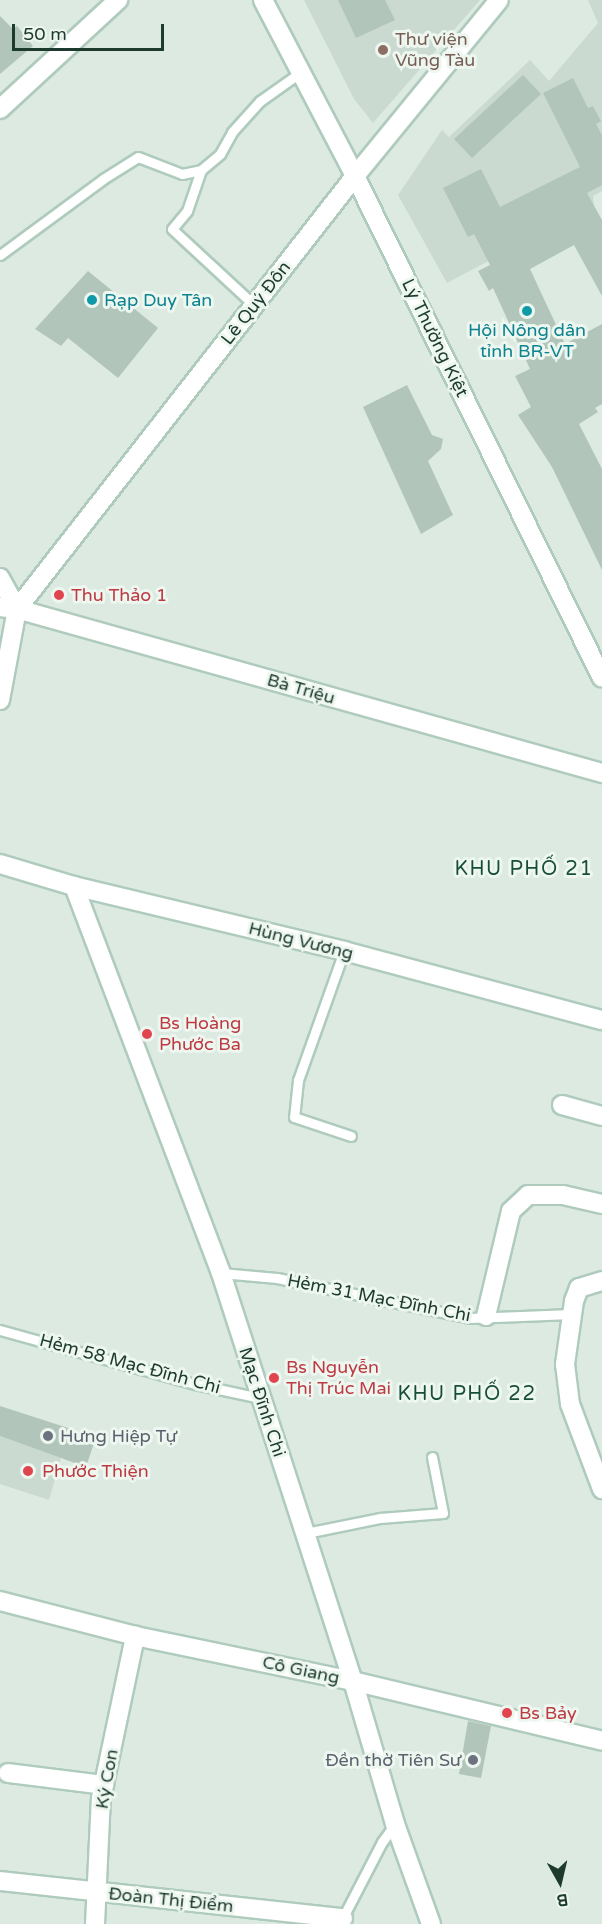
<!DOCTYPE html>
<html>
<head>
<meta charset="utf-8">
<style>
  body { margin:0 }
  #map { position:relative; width:602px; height:1924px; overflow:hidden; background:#dceae2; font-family:"Varela Round",sans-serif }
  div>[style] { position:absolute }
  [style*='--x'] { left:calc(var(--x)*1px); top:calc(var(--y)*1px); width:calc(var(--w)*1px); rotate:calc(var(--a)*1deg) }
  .built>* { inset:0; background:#cadad1 }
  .building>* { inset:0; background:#b1c5bb }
  .roads { filter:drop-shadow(2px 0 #afcbbd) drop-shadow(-2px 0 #afcbbd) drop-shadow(0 2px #afcbbd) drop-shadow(0 -2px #afcbbd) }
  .lane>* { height:9px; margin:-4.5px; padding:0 4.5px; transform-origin:4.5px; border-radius:4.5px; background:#fff }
  .street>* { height:18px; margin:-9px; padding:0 9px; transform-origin:9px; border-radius:9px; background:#fff }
  .secondary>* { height:18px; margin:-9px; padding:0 9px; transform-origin:9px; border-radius:9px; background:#fff }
  .dots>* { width:16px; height:16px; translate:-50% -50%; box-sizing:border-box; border:3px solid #edf7f0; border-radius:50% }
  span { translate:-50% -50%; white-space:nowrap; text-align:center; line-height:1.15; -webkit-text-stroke:6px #edf7f0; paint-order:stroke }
  .education-label { font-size:18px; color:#785e54 }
  .left { translate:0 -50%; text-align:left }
  .culture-label { font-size:18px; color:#0d838f }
  .street-label { font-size:18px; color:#1d3a2f }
  .health-label { font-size:18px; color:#be3a42 }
  .worship-label { font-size:18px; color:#5b616d }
  .right { translate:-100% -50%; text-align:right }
  .neighbourhood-label { font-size:20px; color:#184d3a; letter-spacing:1.5px }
  .north { position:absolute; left:530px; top:1852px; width:60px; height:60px; -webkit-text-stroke:4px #edf7f0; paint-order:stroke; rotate:172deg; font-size:16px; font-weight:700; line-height:24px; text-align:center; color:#1d3a2f }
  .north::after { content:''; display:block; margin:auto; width:21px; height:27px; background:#1d3a2f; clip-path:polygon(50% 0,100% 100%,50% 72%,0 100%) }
  .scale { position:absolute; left:12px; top:24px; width:152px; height:27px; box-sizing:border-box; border:3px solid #1d3a2f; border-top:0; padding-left:8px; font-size:18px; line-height:21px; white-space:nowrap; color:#1d3a2f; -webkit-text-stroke:4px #edf7f0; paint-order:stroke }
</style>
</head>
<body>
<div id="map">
  <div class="built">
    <div style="clip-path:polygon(304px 0,480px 0,373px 123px,354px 99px)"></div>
    <div style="clip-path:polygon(588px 0,602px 0,602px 191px,593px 196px,594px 205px,447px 283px,398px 195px,442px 130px,449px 137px,530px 60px,549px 81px,598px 23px)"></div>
    <div style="clip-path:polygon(0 1436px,61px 1458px,49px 1500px,0 1484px)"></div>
  </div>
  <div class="building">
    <div style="clip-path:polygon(338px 0,385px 0,395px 20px,356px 38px)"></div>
    <div style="clip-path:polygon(0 16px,13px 29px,17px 26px,33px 46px,0 74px)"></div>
    <div style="clip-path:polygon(523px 75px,541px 94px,472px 158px,454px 139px)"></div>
    <div style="clip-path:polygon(573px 78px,588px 108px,593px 106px,601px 121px,596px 124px,602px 135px,602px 185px,587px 193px,602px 220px,602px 296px,574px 245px,530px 269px,565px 344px,602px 324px,602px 404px,595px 408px,598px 412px,579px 424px,602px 469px,602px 570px,552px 467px,518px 415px,531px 407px,515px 376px,530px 369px,493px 288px,489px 291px,478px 271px,490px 265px,474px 234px,468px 237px,443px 188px,481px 169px,500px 207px,580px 167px,543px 93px)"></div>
    <div style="clip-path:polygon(88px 271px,158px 328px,118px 378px,68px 338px,61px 346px,35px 329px)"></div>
    <div style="clip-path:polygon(407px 385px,432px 435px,443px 439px,441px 449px,428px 461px,453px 515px,421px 534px,363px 407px)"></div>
    <div style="clip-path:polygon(0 1406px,96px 1437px,86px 1467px,0 1436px)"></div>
    <div style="clip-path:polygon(468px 1721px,491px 1726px,481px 1778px,459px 1774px)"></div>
  </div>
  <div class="roads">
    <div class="lane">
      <div style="--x:201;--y:170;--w:43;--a:108.9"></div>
      <div style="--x:187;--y:211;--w:23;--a:130"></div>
      <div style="--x:172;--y:229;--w:112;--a:42.8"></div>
      <div style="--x:0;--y:255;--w:128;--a:-36.4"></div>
      <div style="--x:103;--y:179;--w:41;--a:-32.2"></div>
      <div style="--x:138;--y:157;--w:47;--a:21.1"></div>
      <div style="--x:182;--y:174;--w:19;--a:-12"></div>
      <div style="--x:201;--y:170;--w:25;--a:-40"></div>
      <div style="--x:220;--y:154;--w:25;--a:-61"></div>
      <div style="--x:232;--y:132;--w:42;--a:-47.9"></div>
      <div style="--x:260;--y:101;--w:50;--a:-35.3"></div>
      <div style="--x:344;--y:951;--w:137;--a:109.6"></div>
      <div style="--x:298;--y:1080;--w:37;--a:96"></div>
      <div style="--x:294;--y:1117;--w:60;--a:18.4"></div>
      <div style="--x:221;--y:1273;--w:56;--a:5.1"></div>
      <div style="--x:277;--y:1278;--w:197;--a:11.7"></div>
      <div style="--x:470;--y:1318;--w:102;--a:-2.2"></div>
      <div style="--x:0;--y:1330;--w:202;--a:15.5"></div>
      <div style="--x:195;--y:1384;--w:66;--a:12.2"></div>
      <div style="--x:306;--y:1533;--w:76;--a:-11.5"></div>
      <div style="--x:380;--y:1518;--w:63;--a:-4.5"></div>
      <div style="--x:443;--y:1513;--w:57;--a:-101.1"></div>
      <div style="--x:341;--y:1921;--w:89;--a:-62.6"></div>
      <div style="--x:382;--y:1842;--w:22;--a:-54"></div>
    </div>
    <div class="street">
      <div style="--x:263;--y:0;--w:199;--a:62.4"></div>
      <div style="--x:355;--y:176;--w:559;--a:63.8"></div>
      <div style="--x:0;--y:109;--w:161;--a:-42.7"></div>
      <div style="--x:0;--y:607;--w:17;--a:7"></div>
      <div style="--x:17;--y:609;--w:608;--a:15.66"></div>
      <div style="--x:0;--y:864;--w:77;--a:16.6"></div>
      <div style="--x:74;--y:886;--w:278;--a:13.5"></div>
      <div style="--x:344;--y:951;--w:267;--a:15"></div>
      <div style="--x:74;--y:886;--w:414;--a:69.2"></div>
      <div style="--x:221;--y:1273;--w:429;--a:72.1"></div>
      <div style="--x:353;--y:1681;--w:149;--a:73.6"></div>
      <div style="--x:395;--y:1824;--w:106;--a:70.2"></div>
      <div style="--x:562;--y:1105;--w:41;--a:15.4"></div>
      <div style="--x:602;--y:1281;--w:24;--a:163"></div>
      <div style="--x:579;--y:1288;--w:14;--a:111"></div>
      <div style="--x:574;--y:1301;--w:64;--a:98.1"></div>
      <div style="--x:565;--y:1364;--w:40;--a:82.9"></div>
      <div style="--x:570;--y:1404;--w:91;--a:69.4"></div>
      <div style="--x:486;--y:1316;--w:108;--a:-76.6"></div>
      <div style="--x:511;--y:1211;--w:23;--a:-43"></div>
      <div style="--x:528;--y:1195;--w:35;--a:0"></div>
      <div style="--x:563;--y:1195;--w:40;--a:13"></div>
      <div style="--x:0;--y:1601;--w:139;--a:14.5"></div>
      <div style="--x:135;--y:1636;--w:223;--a:11.7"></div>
      <div style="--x:353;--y:1681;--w:256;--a:13.5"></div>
      <div style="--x:8;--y:1773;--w:97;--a:7.1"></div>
      <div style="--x:0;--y:1881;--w:345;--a:6.2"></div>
      <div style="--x:95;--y:1924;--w:126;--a:-87.3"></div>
      <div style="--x:101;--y:1798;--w:166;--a:-78.1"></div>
    </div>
    <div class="secondary">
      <div style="--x:0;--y:578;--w:35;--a:61"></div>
      <div style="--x:0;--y:700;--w:93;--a:-79.4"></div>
      <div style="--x:17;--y:609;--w:549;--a:-52.02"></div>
      <div style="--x:355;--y:176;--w:227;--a:-50.7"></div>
    </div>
  </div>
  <div class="dots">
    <div style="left:383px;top:50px;background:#8d6e63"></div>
    <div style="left:92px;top:300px;background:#0f9aa8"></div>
    <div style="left:527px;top:311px;background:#0f9aa8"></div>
    <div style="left:59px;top:595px;background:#e0444e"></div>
    <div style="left:147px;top:1034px;background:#e0444e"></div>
    <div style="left:274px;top:1378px;background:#e0444e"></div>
    <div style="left:48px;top:1436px;background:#6b7280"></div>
    <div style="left:28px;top:1471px;background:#e0444e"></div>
    <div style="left:507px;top:1713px;background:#e0444e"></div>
    <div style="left:473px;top:1760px;background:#6b7280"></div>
  </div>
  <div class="education-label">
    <span class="left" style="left:395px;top:50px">Thư viện<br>Vũng Tàu</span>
  </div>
  <div class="culture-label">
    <span class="left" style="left:104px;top:300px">Rạp Duy Tân</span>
    <span style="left:527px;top:341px">Hội Nông dân<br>tỉnh BR-VT</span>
  </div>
  <div class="street-label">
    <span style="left:256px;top:303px;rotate:-52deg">Lê Quý Đôn</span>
    <span style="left:435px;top:338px;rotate:64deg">Lý Thường Kiệt</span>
    <span style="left:301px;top:689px;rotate:16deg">Bà Triệu</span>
    <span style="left:301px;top:941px;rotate:14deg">Hùng Vương</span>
    <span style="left:379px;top:1298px;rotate:11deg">Hẻm 31 Mạc Đĩnh Chi</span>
    <span style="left:130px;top:1364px;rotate:15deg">Hẻm 58 Mạc Đĩnh Chi</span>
    <span style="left:262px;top:1402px;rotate:72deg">Mạc Đĩnh Chi</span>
    <span style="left:301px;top:1670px;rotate:12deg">Cô Giang</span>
    <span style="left:107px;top:1779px;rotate:-80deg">Ký Con</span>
    <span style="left:171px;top:1900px;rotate:6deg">Đoàn Thị Điểm</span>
  </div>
  <div class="health-label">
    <span class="left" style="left:71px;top:595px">Thu Thảo 1</span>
    <span class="left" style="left:159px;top:1034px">Bs Hoàng<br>Phước Ba</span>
    <span class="left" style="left:286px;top:1378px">Bs Nguyễn<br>Thị Trúc Mai</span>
    <span class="left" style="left:42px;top:1471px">Phước Thiện</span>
    <span class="left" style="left:519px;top:1713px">Bs Bảy</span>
  </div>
  <div class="worship-label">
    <span class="left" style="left:60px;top:1436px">Hưng Hiệp Tự</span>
    <span class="right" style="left:461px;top:1760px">Đền thờ Tiên Sư</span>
  </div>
  <div class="neighbourhood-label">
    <span style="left:524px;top:869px">KHU PHỐ 21</span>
    <span style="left:467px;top:1394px">KHU PHỐ 22</span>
  </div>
  <div class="north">B</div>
  <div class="scale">50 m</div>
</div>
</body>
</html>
